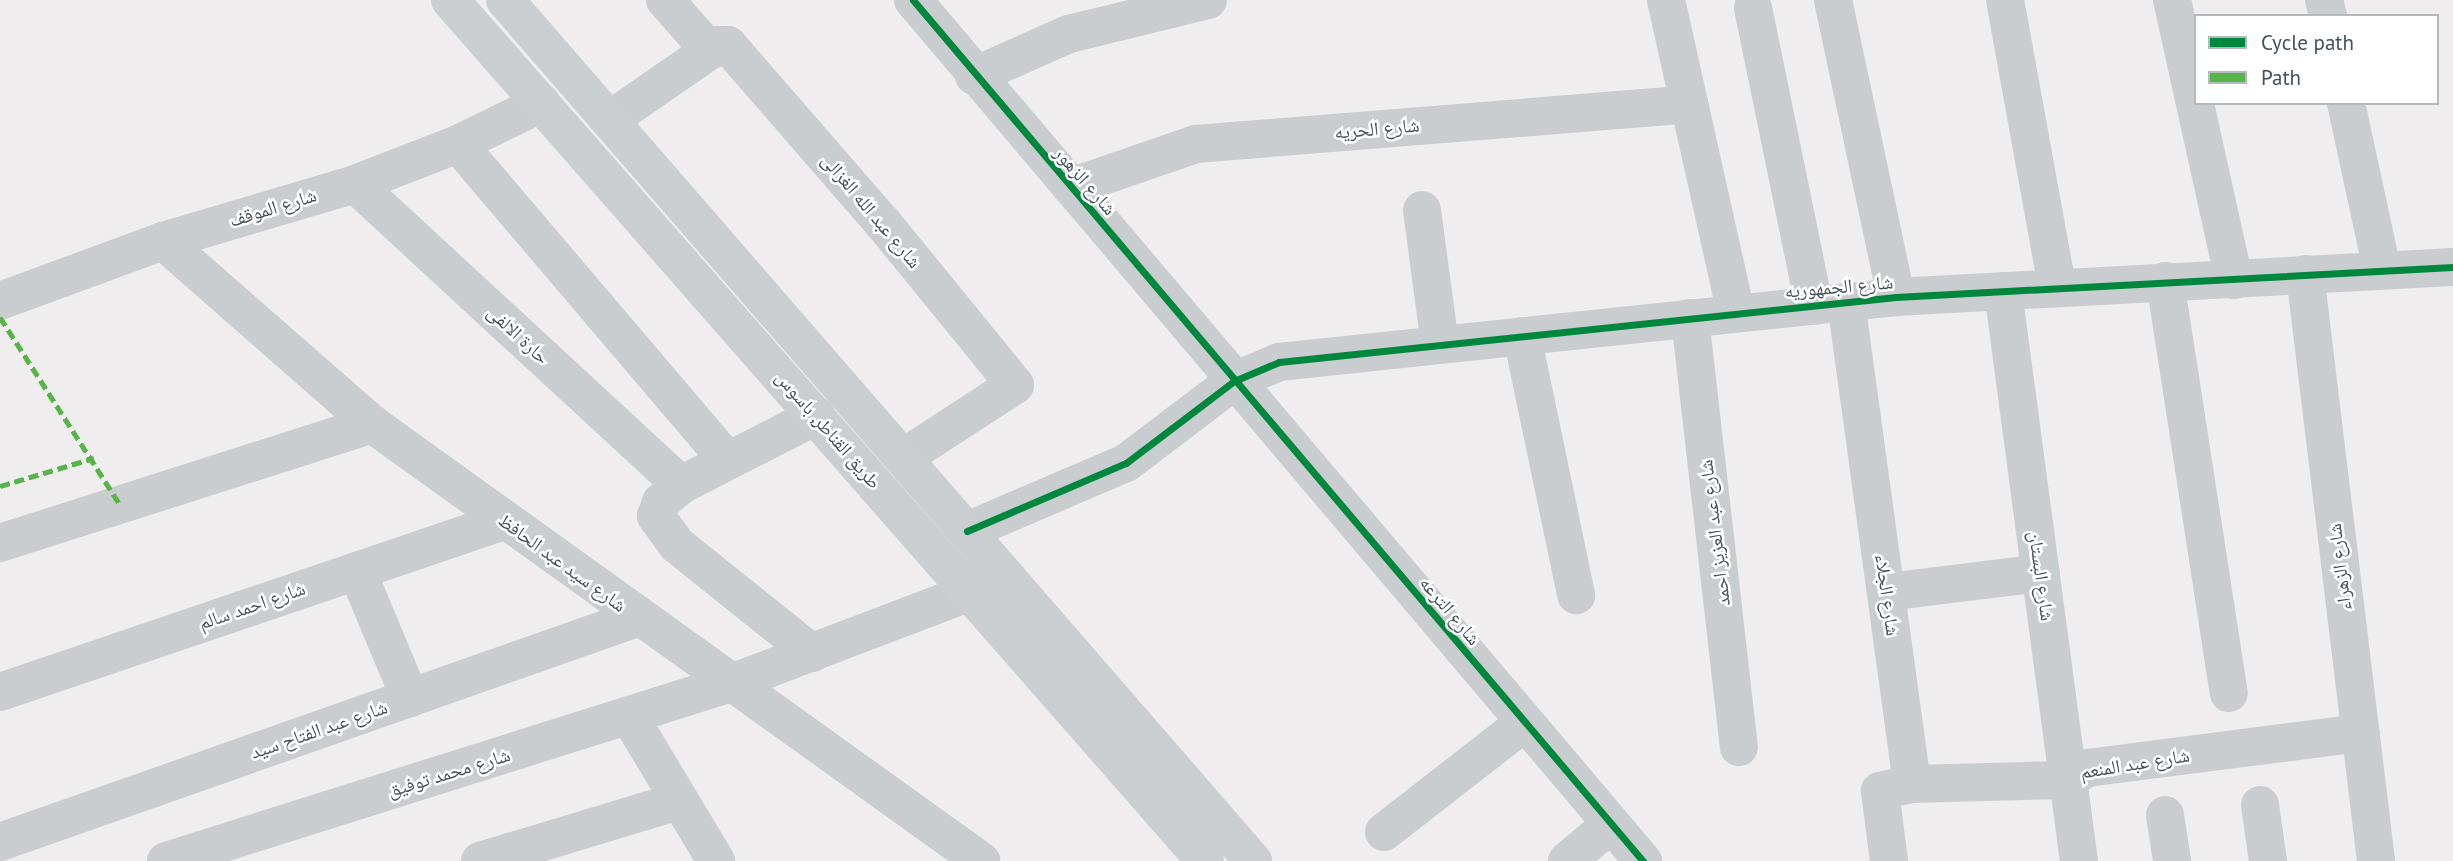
<!DOCTYPE html>
<html>
<head>
<meta charset="utf-8">
<style>
  body { margin:0 }
  #map { position:relative; width:2453px; height:861px; overflow:hidden; background:#efedee; font-family:"PT Sans","Noto Naskh Arabic",sans-serif }
  div>[style] { position:absolute }
  [style*='--x'] { left:calc(var(--x)*1px); top:calc(var(--y)*1px); width:calc(var(--w)*1px); rotate:calc(var(--a)*1deg) }
  .minor>* { height:38px; margin:-19px; padding:0 19px; transform-origin:19px; border-radius:19px; background:#c9cdcf }
  .secondary>* { height:38px; margin:-19px; padding:0 19px; transform-origin:19px; border-radius:19px; background:#caced1 }
  .quiet>* { height:5px; margin-top:-2.5px; transform-origin:0; background:repeating-linear-gradient(90deg,#57b448 0 10px,transparent 0 15px) }
  .cycleway>* { height:7px; margin:-3.5px; padding:0 3.5px; transform-origin:3.5px; border-radius:3.5px; background:#00873e }
  span { translate:-50% -50%; white-space:nowrap; text-align:center; line-height:1.15; -webkit-text-stroke:5px #fff; paint-order:stroke }
  .street-label { font-size:19px; color:#43515c }
  .legend { position:absolute; left:2194px; top:14px; width:245px; height:91px; box-sizing:border-box; background:#fff; border:2px solid #b4b9be; margin:0; padding:9px 12px; list-style:none; font-size:21px; color:#43515c }
  .legend li { display:flex; align-items:center; gap:14px; height:35px }
  .legend b { width:35px; border:2px solid #b4b9be }
</style>
</head>
<body>
<div id="map">
  <div class="minor">
    <div style="--x:665;--y:0;--w:68;--a:48.6"></div>
    <div style="--x:913;--y:0;--w:1129;--a:49.71"></div>
    <div style="--x:1666;--y:0;--w:321;--a:77.4"></div>
    <div style="--x:1833;--y:0;--w:304;--a:78"></div>
    <div style="--x:2005;--y:0;--w:292;--a:79.7"></div>
    <div style="--x:2172;--y:0;--w:287;--a:77.5"></div>
    <div style="--x:2324;--y:0;--w:16;--a:76"></div>
    <div style="--x:1753;--y:8;--w:304;--a:78.4"></div>
    <div style="--x:974;--y:76;--w:104;--a:-23.9"></div>
    <div style="--x:1069;--y:34;--w:143;--a:-13.7"></div>
    <div style="--x:2346;--y:103;--w:171;--a:77.8"></div>
    <div style="--x:611;--y:119;--w:130;--a:-34.7"></div>
    <div style="--x:718;--y:45;--w:10;--a:0"></div>
    <div style="--x:728;--y:45;--w:236;--a:49"></div>
    <div style="--x:883;--y:223;--w:209;--a:50.8"></div>
    <div style="--x:1015;--y:385;--w:132;--a:147"></div>
    <div style="--x:458;--y:144;--w:416;--a:49.6"></div>
    <div style="--x:355;--y:184;--w:444;--a:42.7"></div>
    <div style="--x:1071;--y:187;--w:132;--a:-19"></div>
    <div style="--x:1196;--y:144;--w:495;--a:-4.6"></div>
    <div style="--x:1422;--y:210;--w:136;--a:82.4"></div>
    <div style="--x:163;--y:241;--w:278;--a:41.2"></div>
    <div style="--x:372;--y:424;--w:750;--a:35.66"></div>
    <div style="--x:2305;--y:274;--w:591;--a:83.1"></div>
    <div style="--x:2165;--y:281;--w:417;--a:81.2"></div>
    <div style="--x:2003;--y:291;--w:575;--a:82.41"></div>
    <div style="--x:0;--y:301;--w:174;--a:-20.2"></div>
    <div style="--x:163;--y:241;--w:200;--a:-16.5"></div>
    <div style="--x:355;--y:184;--w:110;--a:-21.2"></div>
    <div style="--x:458;--y:144;--w:93;--a:-26"></div>
    <div style="--x:1846;--y:302;--w:486;--a:82.2"></div>
    <div style="--x:1912;--y:784;--w:33;--a:168"></div>
    <div style="--x:1880;--y:791;--w:71;--a:82.7"></div>
    <div style="--x:1690;--y:318;--w:432;--a:83.5"></div>
    <div style="--x:1522;--y:336;--w:265;--a:78.2"></div>
    <div style="--x:967;--y:531;--w:173;--a:-23.2"></div>
    <div style="--x:1126;--y:463;--w:136;--a:-37.2"></div>
    <div style="--x:1234;--y:381;--w:49;--a:-22.9"></div>
    <div style="--x:1279;--y:362;--w:620;--a:-6.01"></div>
    <div style="--x:1896;--y:297;--w:558;--a:-3.08"></div>
    <div style="--x:0;--y:543;--w:391;--a:-17.7"></div>
    <div style="--x:357;--y:571;--w:138;--a:67.3"></div>
    <div style="--x:1887;--y:592;--w:155;--a:-7"></div>
    <div style="--x:812;--y:653;--w:173;--a:-141.3"></div>
    <div style="--x:677;--y:545;--w:36;--a:-126"></div>
    <div style="--x:656;--y:516;--w:15;--a:-70"></div>
    <div style="--x:661;--y:502;--w:26;--a:-40"></div>
    <div style="--x:681;--y:485;--w:152;--a:-27.1"></div>
    <div style="--x:0;--y:692;--w:532;--a:-18.74"></div>
    <div style="--x:629;--y:716;--w:169;--a:59"></div>
    <div style="--x:1912;--y:784;--w:157;--a:-1.5"></div>
    <div style="--x:2069;--y:780;--w:22;--a:-34"></div>
    <div style="--x:2087;--y:768;--w:276;--a:-7.3"></div>
    <div style="--x:2260;--y:805;--w:57;--a:81.9"></div>
    <div style="--x:2165;--y:815;--w:47;--a:81.3"></div>
    <div style="--x:1384;--y:832;--w:177;--a:-37.9"></div>
    <div style="--x:0;--y:842;--w:675;--a:-19.37"></div>
    <div style="--x:166;--y:861;--w:592;--a:-17.49"></div>
    <div style="--x:731;--y:683;--w:257;--a:-20.8"></div>
    <div style="--x:480;--y:861;--w:208;--a:-16.8"></div>
    <div style="--x:1567;--y:861;--w:57;--a:-40.1"></div>
  </div>
  <div class="secondary">
    <div style="--x:450;--y:0;--w:1145;--a:48.75"></div>
    <div style="--x:505;--y:0;--w:1141;--a:49.02"></div>
  </div>
  <div class="quiet">
    <div style="--x:0;--y:317;--w:223;--a:57.4"></div>
    <div style="--x:0;--y:486;--w:98;--a:-16.6"></div>
  </div>
  <div class="cycleway">
    <div style="--x:913;--y:0;--w:1129;--a:49.71"></div>
    <div style="--x:967;--y:531;--w:173;--a:-23.2"></div>
    <div style="--x:1126;--y:463;--w:136;--a:-37.2"></div>
    <div style="--x:1234;--y:381;--w:49;--a:-22.9"></div>
    <div style="--x:1279;--y:362;--w:620;--a:-6.01"></div>
    <div style="--x:1896;--y:297;--w:558;--a:-3.08"></div>
  </div>
  <div class="street-label">
    <span style="left:1377px;top:129px;rotate:-5deg">شارع الحريه</span>
    <span style="left:1085px;top:181px;rotate:49deg">شارع الزهور</span>
    <span style="left:273px;top:208px;rotate:-17deg">شارع الموقف</span>
    <span style="left:871px;top:211px;rotate:50deg">شارع عبد الله الغزالى</span>
    <span style="left:1839px;top:287px;rotate:-5deg">شارع الجمهوريه</span>
    <span style="left:518px;top:335px;rotate:43deg">حارة الالفى</span>
    <span style="left:828px;top:430px;rotate:49deg">طريق القناطر, باسوس</span>
    <span style="left:1715px;top:533px;rotate:-97deg">شارع عبد العزيز احمد</span>
    <span style="left:562px;top:563px;rotate:36deg">شارع سيد عبد الحافظ</span>
    <span style="left:2340px;top:567px;rotate:-97deg">شارع الزهراء</span>
    <span style="left:2041px;top:576px;rotate:82deg">شارع البستان</span>
    <span style="left:1887px;top:595px;rotate:82deg">شارع الجلاء</span>
    <span style="left:252px;top:606px;rotate:-19deg">شارع احمد سالم</span>
    <span style="left:1450px;top:611px;rotate:50deg">شارع الترعه</span>
    <span style="left:319px;top:730px;rotate:-19deg">شارع عبد الفتاح سيد</span>
    <span style="left:2135px;top:764px;rotate:-9deg">شارع عبد المنعم</span>
    <span style="left:449px;top:773px;rotate:-17deg">شارع محمد توفيق</span>
  </div>
  <ul class="legend">
  <li><b style="height:9px;background:#00873e"></b>Cycle path</li>
  <li><b style="height:9px;background:#57b448"></b>Path</li>
  </ul>
</div>
</body>
</html>
